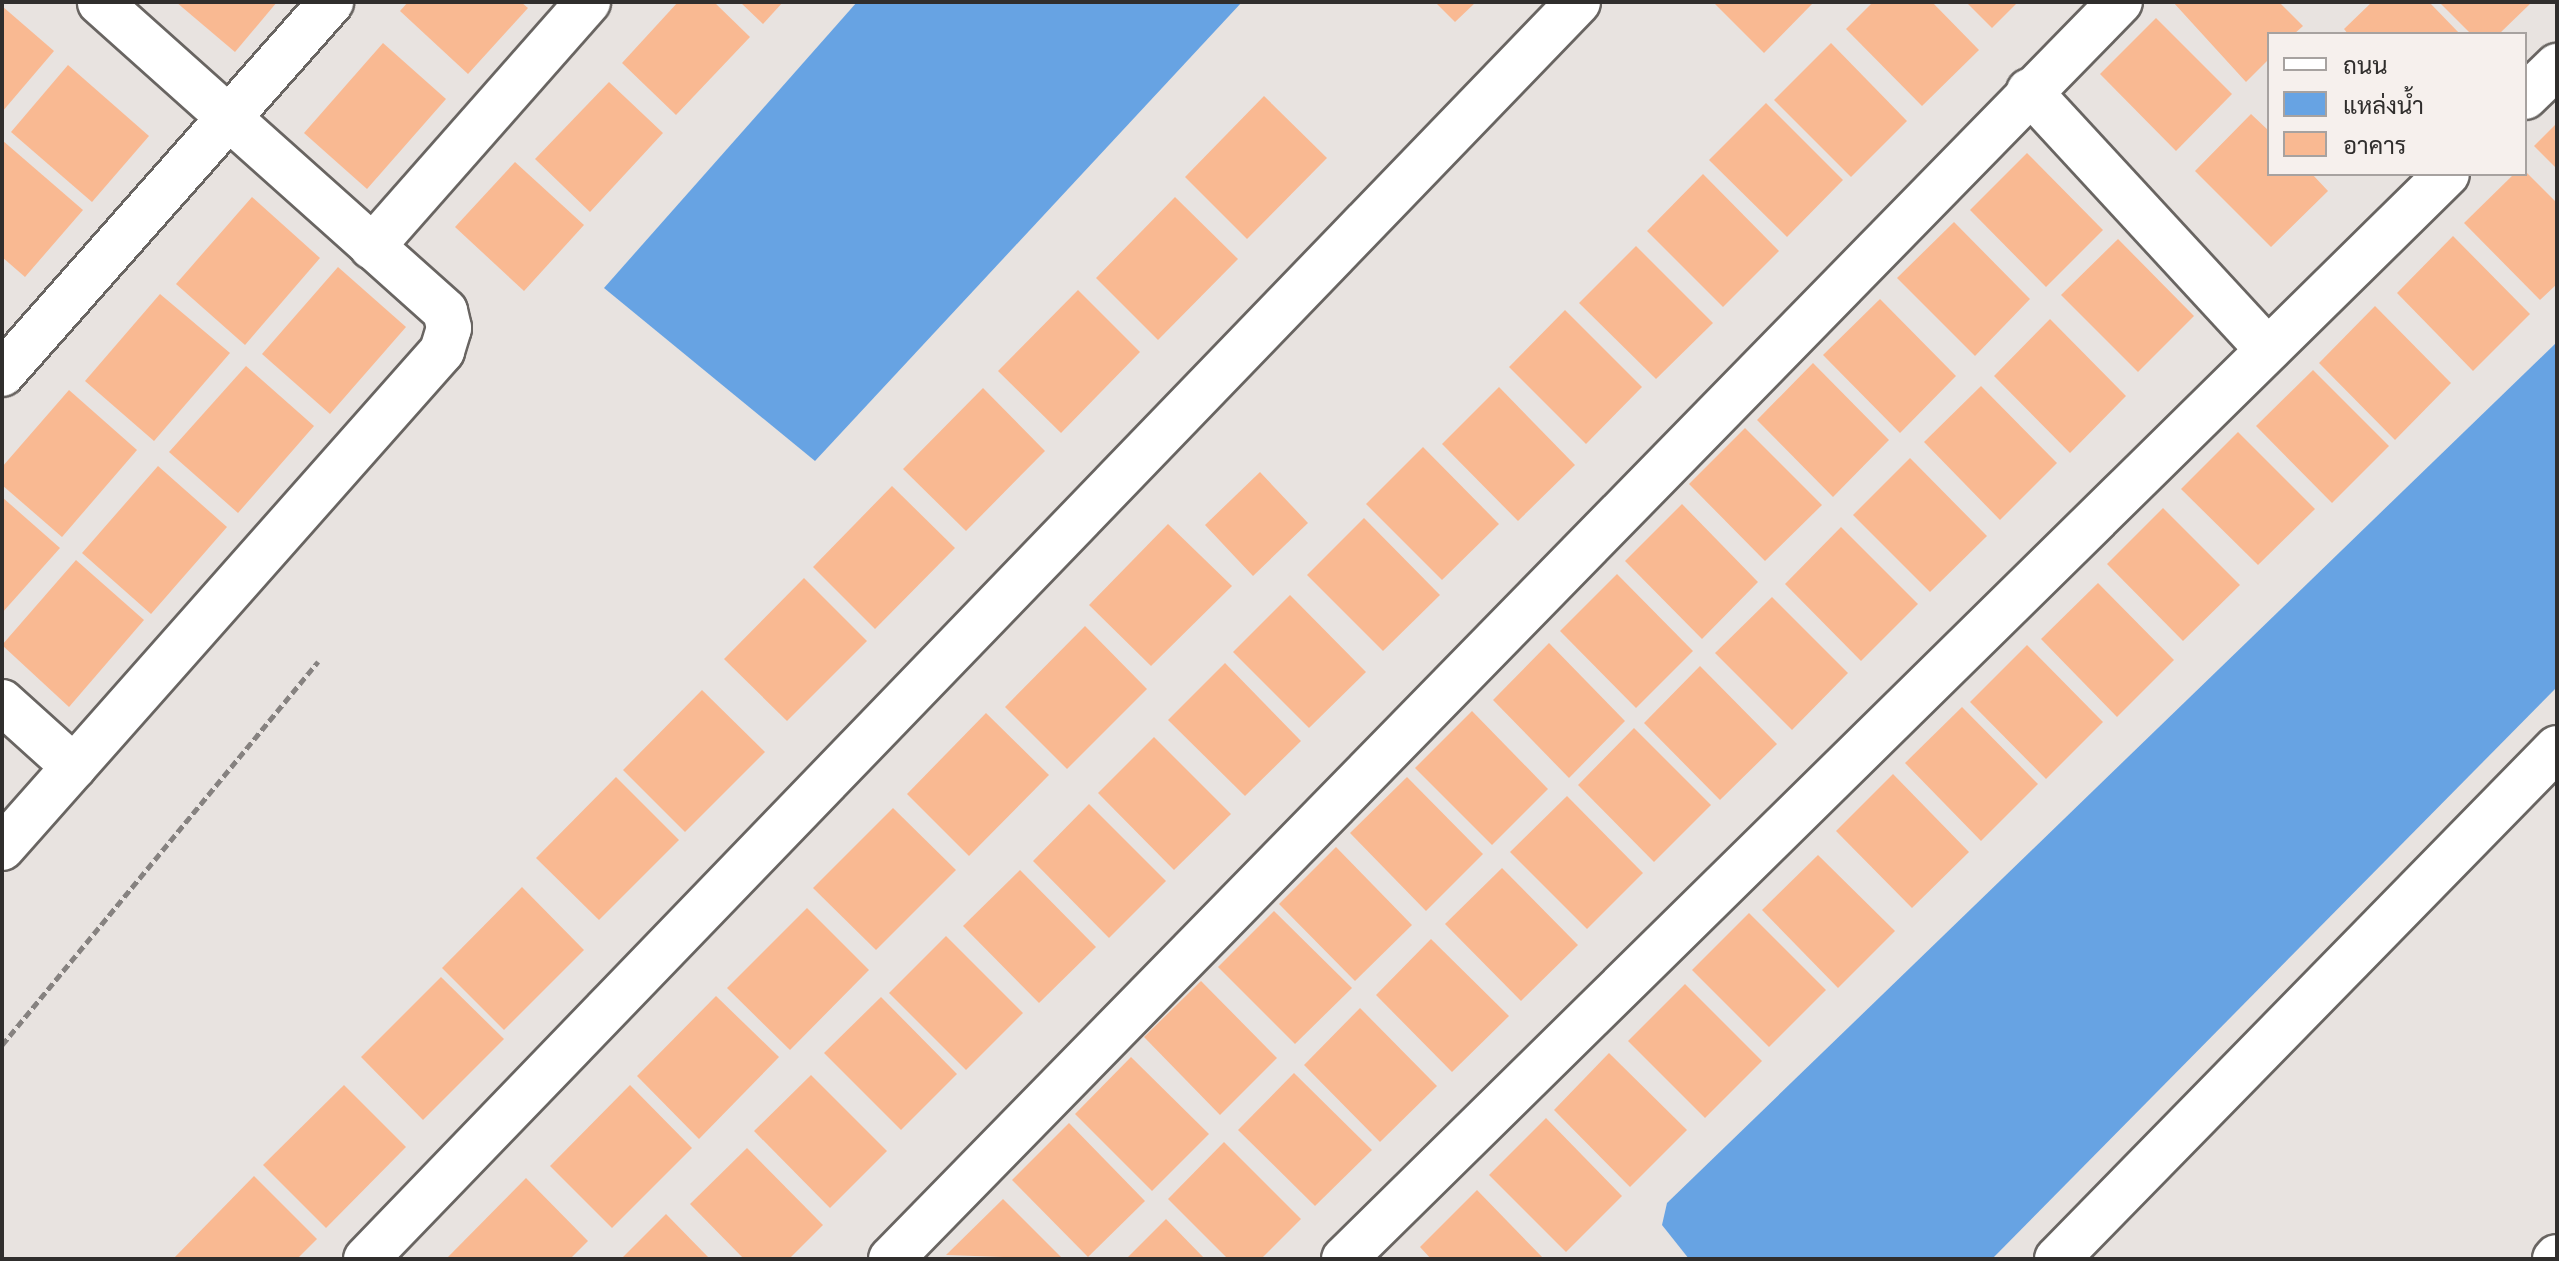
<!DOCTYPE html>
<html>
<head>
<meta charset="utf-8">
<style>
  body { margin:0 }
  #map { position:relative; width:2559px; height:1261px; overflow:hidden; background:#e8e3e0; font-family:Signika,Sarabun,sans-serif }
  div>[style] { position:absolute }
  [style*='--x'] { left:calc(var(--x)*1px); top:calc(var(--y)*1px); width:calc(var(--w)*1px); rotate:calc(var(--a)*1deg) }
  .water>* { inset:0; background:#67a3e3 }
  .building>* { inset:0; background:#f9b992 }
  .path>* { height:5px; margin-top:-2.5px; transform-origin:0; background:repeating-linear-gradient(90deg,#868280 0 8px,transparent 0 12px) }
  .roads { filter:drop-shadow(2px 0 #696562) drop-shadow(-2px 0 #696562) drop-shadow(0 2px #696562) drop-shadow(0 -2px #696562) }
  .minor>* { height:44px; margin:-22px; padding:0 22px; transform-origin:22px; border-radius:22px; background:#fff }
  span { translate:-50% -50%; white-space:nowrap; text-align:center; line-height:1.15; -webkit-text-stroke:6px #f6f0ed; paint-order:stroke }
  .frame { position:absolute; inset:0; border:4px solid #302e2d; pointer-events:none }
  .legend { position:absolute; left:2267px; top:32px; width:260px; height:144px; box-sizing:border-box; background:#f6f0ed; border:2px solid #a7a2a0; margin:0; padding:10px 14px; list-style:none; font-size:24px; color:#302e2d }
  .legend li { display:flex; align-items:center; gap:16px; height:40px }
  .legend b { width:40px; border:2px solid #a7a2a0 }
</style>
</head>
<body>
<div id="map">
  <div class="water">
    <div style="clip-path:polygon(857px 2px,1242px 2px,815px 461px,604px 288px)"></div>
    <div style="clip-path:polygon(2557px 342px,2557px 687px,1992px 1259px,1689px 1259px,1662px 1225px,1667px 1203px)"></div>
  </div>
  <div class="building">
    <div style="clip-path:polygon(176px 2px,277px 2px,235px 52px)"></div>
    <div style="clip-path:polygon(408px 2px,521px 2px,528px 8px,468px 74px,400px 11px)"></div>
    <div style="clip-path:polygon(678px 2px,714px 2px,750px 37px,676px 115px,622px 63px)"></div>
    <div style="clip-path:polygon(740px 2px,783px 2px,763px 24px)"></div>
    <div style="clip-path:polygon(1435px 2px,1476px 2px,1455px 22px)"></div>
    <div style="clip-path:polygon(1713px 2px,1814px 2px,1764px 53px)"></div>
    <div style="clip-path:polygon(1873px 2px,1932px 2px,1979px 50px,1922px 106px,1846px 29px)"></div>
    <div style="clip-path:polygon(1966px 2px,2018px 2px,1992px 28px)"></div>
    <div style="clip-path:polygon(2173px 2px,2279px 2px,2303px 26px,2294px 34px,2269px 34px,2269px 59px,2246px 82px)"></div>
    <div style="clip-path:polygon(2372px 2px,2429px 2px,2460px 34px,2348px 34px,2344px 29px)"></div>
    <div style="clip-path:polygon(2439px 2px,2532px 2px,2499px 34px,2471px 34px)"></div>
    <div style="clip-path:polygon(2px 6px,54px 51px,2px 112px)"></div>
    <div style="clip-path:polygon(2156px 18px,2232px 94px,2176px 151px,2100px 74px)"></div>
    <div style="clip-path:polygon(383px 43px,446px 99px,367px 189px,304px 133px)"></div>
    <div style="clip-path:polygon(1831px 43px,1907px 121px,1851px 177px,1774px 100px)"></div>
    <div style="clip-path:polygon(68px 65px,149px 136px,92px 202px,11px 132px)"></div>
    <div style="clip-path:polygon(609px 82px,663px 133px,590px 212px,535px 159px)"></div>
    <div style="clip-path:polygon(1264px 96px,1327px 158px,1247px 239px,1185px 177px)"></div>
    <div style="clip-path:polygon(1766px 103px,1843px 180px,1787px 237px,1709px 160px)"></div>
    <div style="clip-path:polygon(2251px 114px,2269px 131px,2269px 174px,2312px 174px,2328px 191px,2271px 247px,2195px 171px)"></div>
    <div style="clip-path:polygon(2557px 123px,2557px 169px,2534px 146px)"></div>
    <div style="clip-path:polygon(2px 140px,83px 210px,25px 277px,2px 257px)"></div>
    <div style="clip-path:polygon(2027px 153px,2103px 230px,2046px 287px,1970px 210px)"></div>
    <div style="clip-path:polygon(515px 162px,584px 225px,524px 291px,455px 227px)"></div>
    <div style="clip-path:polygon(2525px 171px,2557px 203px,2557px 284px,2540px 300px,2464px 223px,2514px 174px)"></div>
    <div style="clip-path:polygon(1703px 174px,1779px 251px,1723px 307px,1647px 231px)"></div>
    <div style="clip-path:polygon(252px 197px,320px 258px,245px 345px,176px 284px)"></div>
    <div style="clip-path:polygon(1175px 197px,1238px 259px,1158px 340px,1096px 278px)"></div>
    <div style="clip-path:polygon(1954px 222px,2030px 299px,1975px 356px,1897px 278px)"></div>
    <div style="clip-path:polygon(2453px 236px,2530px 314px,2473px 371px,2397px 293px)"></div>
    <div style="clip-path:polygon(2118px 239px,2194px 316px,2138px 372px,2061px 295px)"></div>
    <div style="clip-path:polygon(1636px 246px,1713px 323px,1656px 379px,1579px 303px)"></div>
    <div style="clip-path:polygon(338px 267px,406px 327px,330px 414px,262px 354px)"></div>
    <div style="clip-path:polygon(1078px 290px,1140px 352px,1061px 433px,998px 371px)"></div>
    <div style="clip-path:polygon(160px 294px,230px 353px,154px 441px,85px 381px)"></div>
    <div style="clip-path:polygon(1880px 299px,1956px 376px,1900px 433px,1823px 355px)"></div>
    <div style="clip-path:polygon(2375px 306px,2451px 383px,2395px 440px,2319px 363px)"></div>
    <div style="clip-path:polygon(1565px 310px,1642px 387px,1586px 444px,1509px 367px)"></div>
    <div style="clip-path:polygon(2050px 319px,2126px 396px,2070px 453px,1994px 376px)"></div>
    <div style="clip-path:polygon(1813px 363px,1889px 440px,1833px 497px,1757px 420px)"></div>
    <div style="clip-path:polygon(246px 366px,314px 426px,238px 513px,169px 452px)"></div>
    <div style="clip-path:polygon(2313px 370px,2389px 446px,2332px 503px,2256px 426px)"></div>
    <div style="clip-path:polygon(1981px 386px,2057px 463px,2000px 520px,1924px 442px)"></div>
    <div style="clip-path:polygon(1499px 387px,1575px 465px,1518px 521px,1442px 444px)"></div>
    <div style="clip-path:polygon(983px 388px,1045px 451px,966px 531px,903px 469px)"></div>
    <div style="clip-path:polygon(69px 390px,137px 450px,62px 537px,2px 485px,2px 467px)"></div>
    <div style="clip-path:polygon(1745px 428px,1822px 505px,1765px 561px,1689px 484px)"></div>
    <div style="clip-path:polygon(2238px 432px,2315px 509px,2258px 565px,2181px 489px)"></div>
    <div style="clip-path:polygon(1423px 447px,1499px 524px,1442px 580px,1366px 504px)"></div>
    <div style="clip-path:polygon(1910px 458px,1987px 536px,1930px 592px,1853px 515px)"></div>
    <div style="clip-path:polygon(158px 466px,227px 527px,151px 614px,82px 553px)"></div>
    <div style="clip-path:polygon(1260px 472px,1308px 523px,1253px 576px,1205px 525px)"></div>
    <div style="clip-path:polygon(892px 486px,955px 548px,875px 629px,813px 567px)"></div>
    <div style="clip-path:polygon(2px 497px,60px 548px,2px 613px)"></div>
    <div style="clip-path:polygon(1682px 504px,1758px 582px,1702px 639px,1625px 561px)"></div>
    <div style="clip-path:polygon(2163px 508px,2240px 585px,2183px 641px,2107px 564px)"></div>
    <div style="clip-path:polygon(1364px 518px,1440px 595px,1383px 651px,1307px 575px)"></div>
    <div style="clip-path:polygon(1168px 524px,1232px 586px,1151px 666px,1089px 605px)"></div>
    <div style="clip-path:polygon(1841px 527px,1918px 604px,1861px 661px,1785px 584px)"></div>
    <div style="clip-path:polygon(76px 560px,144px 620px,69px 707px,2px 645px)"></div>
    <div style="clip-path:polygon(1617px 574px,1693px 651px,1636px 708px,1560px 631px)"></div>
    <div style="clip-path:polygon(804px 578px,867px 641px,787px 721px,724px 659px)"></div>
    <div style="clip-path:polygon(2098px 583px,2174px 660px,2117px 717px,2041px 639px)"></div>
    <div style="clip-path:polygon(1290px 595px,1366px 672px,1309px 728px,1233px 652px)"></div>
    <div style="clip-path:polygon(1772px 597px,1848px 673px,1792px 730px,1715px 653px)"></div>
    <div style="clip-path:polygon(1085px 626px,1147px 689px,1067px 769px,1005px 707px)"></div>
    <div style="clip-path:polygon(1549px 643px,1625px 721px,1569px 778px,1493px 700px)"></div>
    <div style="clip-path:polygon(2027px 645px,2103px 722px,2046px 779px,1970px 702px)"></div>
    <div style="clip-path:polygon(1225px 663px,1301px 741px,1245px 796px,1168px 720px)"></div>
    <div style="clip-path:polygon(1700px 666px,1777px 744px,1720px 800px,1644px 723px)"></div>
    <div style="clip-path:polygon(702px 690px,765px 752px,685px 832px,623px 770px)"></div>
    <div style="clip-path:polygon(1962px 707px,2038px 784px,1981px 841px,1905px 763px)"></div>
    <div style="clip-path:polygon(1472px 711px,1548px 789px,1492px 845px,1415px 768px)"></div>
    <div style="clip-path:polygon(986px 713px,1049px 775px,969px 856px,907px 794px)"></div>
    <div style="clip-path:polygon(1634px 728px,1711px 805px,1654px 862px,1578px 785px)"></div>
    <div style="clip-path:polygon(1154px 737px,1231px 814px,1174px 870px,1098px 793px)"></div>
    <div style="clip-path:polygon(1893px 774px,1969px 852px,1912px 908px,1836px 831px)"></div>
    <div style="clip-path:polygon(616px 777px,679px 840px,599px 920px,536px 858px)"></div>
    <div style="clip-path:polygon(1407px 777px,1483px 854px,1426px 911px,1350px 833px)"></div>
    <div style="clip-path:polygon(1567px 796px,1643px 873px,1587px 929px,1510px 852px)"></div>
    <div style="clip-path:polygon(1089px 804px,1166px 881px,1109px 938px,1033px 861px)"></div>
    <div style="clip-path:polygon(893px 808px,956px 870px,876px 950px,813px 888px)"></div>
    <div style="clip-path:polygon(1336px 847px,1412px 925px,1355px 981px,1279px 904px)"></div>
    <div style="clip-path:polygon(1818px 855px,1895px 931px,1838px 988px,1762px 910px)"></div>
    <div style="clip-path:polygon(1502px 868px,1578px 945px,1521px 1001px,1445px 924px)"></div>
    <div style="clip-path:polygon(1020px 870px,1096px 947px,1039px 1003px,963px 926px)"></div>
    <div style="clip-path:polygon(522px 887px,584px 950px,504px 1030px,442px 968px)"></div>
    <div style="clip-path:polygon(807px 908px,869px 970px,790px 1050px,727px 988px)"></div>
    <div style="clip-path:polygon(1274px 911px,1352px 988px,1295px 1044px,1218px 967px)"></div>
    <div style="clip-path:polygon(1749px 913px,1826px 990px,1769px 1047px,1692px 970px)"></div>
    <div style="clip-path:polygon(946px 936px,1023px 1013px,966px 1070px,889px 993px)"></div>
    <div style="clip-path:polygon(1431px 939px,1509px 1016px,1452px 1072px,1376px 995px)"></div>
    <div style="clip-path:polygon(441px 977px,504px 1039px,423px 1120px,361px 1057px)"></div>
    <div style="clip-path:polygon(1201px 981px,1277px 1058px,1220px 1115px,1144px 1037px)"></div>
    <div style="clip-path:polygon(1685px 984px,1762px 1061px,1705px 1118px,1628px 1041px)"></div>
    <div style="clip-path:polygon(716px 996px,779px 1057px,699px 1139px,637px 1076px)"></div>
    <div style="clip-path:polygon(881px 997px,957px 1074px,901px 1130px,824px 1053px)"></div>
    <div style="clip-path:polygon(1360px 1008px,1437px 1086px,1380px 1142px,1304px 1065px)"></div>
    <div style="clip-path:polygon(1609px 1053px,1687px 1130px,1630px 1187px,1554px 1110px)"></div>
    <div style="clip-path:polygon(1131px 1057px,1209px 1134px,1152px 1191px,1075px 1114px)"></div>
    <div style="clip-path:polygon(1294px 1073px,1372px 1150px,1315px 1206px,1238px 1130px)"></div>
    <div style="clip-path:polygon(811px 1075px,887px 1151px,830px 1208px,754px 1131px)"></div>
    <div style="clip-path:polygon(344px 1085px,406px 1147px,326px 1228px,263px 1165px)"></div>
    <div style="clip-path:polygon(630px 1085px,692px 1148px,612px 1228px,550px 1166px)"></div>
    <div style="clip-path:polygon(1546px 1118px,1622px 1196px,1566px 1252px,1489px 1175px)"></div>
    <div style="clip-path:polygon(1069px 1123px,1145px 1201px,1088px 1257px,1012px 1180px)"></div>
    <div style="clip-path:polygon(1224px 1142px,1301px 1219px,1261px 1259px,1228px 1259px,1168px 1199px)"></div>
    <div style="clip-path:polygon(747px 1148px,823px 1225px,789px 1259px,744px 1259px,690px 1204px)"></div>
    <div style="clip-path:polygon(254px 1176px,317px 1239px,297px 1259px,173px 1259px)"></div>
    <div style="clip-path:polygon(526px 1178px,588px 1241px,570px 1259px,446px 1259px)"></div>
    <div style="clip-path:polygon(1477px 1190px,1544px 1259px,1431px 1259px,1420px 1247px)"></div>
    <div style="clip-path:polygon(1003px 1199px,1063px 1259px,946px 1255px)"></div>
    <div style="clip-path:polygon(666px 1214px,710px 1259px,621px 1259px)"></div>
    <div style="clip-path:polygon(1166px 1219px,1205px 1259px,1126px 1259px)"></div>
  </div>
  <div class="path">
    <div style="--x:2;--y:1045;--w:497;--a:-50.5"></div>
  </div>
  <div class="roads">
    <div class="minor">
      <div style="--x:2029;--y:91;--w:352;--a:47.3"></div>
      <div style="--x:2525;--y:97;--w:45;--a:-44.1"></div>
      <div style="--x:372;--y:247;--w:327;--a:-48.6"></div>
      <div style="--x:2;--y:374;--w:497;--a:-48.5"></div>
      <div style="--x:2;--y:702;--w:97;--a:42.1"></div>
      <div style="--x:2;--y:848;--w:664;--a:-48.48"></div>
      <div style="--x:442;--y:351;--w:24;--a:-73"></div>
      <div style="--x:449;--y:328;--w:17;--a:-103"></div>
      <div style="--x:445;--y:311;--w:463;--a:-138.2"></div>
      <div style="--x:366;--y:1259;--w:1746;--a:-46.04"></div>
      <div style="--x:891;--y:1259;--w:1758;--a:-45.65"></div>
      <div style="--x:1344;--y:1259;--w:1547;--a:-44.53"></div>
      <div style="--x:2057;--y:1259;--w:715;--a:-45.62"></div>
      <div style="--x:2555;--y:1259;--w:3;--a:-45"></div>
    </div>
  </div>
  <div class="frame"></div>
  <ul class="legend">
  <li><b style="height:10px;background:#fff"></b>ถนน</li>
  <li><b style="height:22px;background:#67a3e3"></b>แหล่งน้ำ</li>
  <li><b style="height:22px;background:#f9b992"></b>อาคาร</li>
  </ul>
</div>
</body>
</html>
